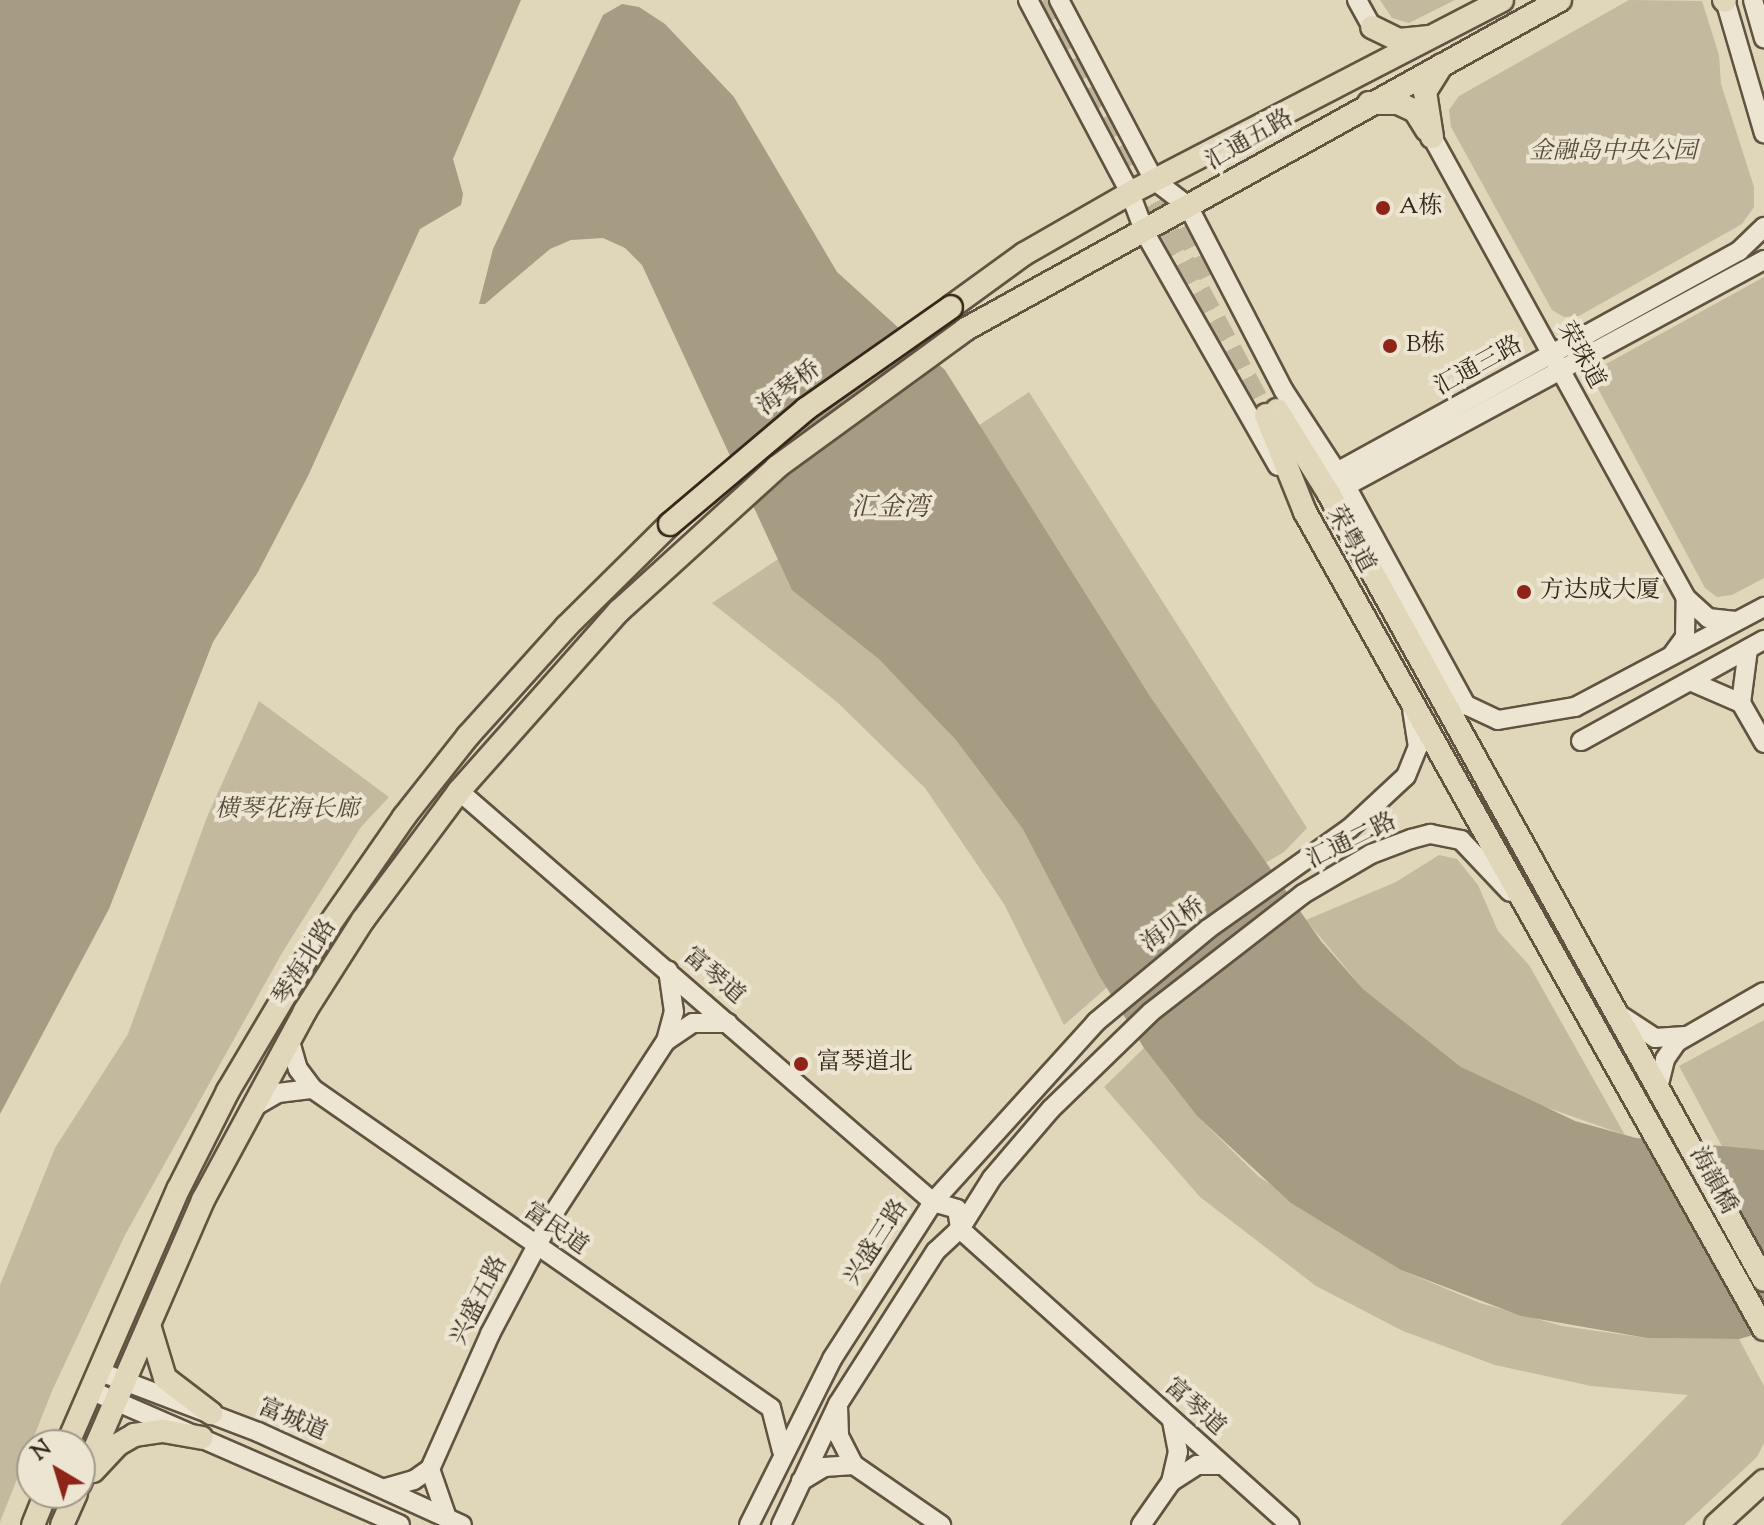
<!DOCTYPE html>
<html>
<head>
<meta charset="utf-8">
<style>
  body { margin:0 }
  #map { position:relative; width:1764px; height:1525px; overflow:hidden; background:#e0d7ba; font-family:"Sorts Mill Goudy","Noto Serif SC",serif }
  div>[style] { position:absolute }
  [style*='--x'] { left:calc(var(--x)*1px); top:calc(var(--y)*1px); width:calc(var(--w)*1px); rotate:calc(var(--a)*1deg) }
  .green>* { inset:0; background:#c3b99e }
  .water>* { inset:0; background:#a69b83 }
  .major-tunnel>* { height:22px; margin-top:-11px; transform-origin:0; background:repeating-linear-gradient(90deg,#beb49a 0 22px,transparent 0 33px) }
  .roads { filter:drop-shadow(2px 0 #605340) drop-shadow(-2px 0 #605340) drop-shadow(0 2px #605340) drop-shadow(0 -2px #605340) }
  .minor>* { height:18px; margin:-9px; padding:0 9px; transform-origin:9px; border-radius:9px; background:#ebe5d2 }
  .major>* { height:22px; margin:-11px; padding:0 11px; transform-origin:11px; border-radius:11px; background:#e0d7ba }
  .bridges { filter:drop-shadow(2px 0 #362718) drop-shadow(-2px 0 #362718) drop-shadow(0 2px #362718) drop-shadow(0 -2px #362718) }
  .major-bridge>* { height:22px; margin:-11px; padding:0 11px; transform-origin:11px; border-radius:11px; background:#e0d7ba }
  .dots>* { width:22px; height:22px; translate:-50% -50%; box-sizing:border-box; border:4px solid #ebe5d2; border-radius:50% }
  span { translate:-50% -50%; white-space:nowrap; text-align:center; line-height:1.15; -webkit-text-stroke:8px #ebe5d2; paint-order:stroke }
  .street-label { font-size:24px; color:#362718 }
  .park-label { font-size:24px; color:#594c3a; font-style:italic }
  .poi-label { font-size:24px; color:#362718 }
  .left { translate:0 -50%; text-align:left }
  .water-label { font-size:26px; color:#584a38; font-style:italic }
  .north { position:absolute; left:16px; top:1429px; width:80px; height:80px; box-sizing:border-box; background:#ebe5d2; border:2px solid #a39988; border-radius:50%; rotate:322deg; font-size:22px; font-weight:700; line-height:32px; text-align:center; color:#362718 }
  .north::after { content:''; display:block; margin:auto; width:28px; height:36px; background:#8f2418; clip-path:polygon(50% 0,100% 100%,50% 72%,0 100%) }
</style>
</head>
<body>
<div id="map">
  <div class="green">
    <div style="clip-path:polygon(1380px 0,1455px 0,1409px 23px,1392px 18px)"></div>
    <div style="clip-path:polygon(1629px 0,1702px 1px,1719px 55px,1721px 84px,1754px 187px,1754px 207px,1742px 224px,1579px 316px,1564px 317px,1552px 310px,1451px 127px,1449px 110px,1459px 96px)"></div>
    <div style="clip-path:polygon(1764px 277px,1764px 578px,1732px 595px,1717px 597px,1705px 588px,1594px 381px,1606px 364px)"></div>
    <div style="clip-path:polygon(1029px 392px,1307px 828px,1284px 852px,1216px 892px,1064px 1025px,1004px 904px,925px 788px,837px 702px,712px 603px)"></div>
    <div style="clip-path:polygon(259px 701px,389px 797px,361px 827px,282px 953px,125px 1235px,52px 1391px,0 1522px,0 1285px,55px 1148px,128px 1034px,207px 817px)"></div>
    <div style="clip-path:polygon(1439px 855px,1457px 859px,1478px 885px,1498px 931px,1529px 965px,1625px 1135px,1517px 1097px,1461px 1067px,1363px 989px,1306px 920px,1396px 882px)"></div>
    <div style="clip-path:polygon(1764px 1020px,1764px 1150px,1724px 1150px,1679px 1066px)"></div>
    <div style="clip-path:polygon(1144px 1048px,1197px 1116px,1258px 1176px,1401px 1270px,1480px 1303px,1562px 1326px,1647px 1338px,1739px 1339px,1764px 1386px,1764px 1443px,1757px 1457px,1684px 1525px,1560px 1525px,1688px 1395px,1591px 1386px,1495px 1365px,1403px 1331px,1316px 1286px,1200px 1197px,1104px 1087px)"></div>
  </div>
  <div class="water">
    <div style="clip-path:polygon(0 0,521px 0,453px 159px,463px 194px,461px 205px,420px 229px,308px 476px,258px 572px,213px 642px,109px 909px,0 1114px)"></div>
    <div style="clip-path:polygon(622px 4px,639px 7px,665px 24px,734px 97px,837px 272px,945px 370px,1151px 698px,1321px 941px,1363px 989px,1461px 1067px,1575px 1121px,1636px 1138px,1764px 1150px,1764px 1332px,1739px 1339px,1647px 1338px,1521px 1316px,1401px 1270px,1291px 1203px,1197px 1116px,1144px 1048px,1100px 977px,1023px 829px,956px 740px,879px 659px,792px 590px,642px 265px,625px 248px,603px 238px,571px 240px,550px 249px,485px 304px,479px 304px,493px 249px,603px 15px)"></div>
  </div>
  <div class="major-tunnel">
    <div style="--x:1044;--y:0;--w:471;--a:61.9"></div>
    <div style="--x:1169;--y:197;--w:90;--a:62.9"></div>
  </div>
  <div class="roads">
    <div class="minor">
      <div style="--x:1028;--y:0;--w:218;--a:62.1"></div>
      <div style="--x:1130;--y:193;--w:43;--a:69.4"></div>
      <div style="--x:1145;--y:233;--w:268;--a:60.3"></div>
      <div style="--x:1059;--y:0;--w:204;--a:62.2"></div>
      <div style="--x:1154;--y:180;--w:43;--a:37.4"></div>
      <div style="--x:1188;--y:206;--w:208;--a:62.6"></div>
      <div style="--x:1284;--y:391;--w:113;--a:56.9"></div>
      <div style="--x:1346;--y:486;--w:250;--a:61.3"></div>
      <div style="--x:1466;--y:705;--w:35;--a:25"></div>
      <div style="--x:1498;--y:720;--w:78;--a:-9.6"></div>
      <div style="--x:1575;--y:707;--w:214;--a:-27.9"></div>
      <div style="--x:1357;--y:0;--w:31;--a:61"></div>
      <div style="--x:1725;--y:0;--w:139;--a:73.7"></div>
      <div style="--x:1753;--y:0;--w:40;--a:74"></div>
      <div style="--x:1432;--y:137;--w:526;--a:61.15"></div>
      <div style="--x:1686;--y:598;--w:30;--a:42"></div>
      <div style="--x:1708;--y:618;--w:28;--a:6"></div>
      <div style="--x:1337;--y:472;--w:459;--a:-28.8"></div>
      <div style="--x:1739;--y:251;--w:35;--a:-44"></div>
      <div style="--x:1346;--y:486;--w:475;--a:-28.4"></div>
      <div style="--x:1748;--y:649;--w:54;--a:97.4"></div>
      <div style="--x:1741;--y:703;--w:46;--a:60.1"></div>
      <div style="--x:1672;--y:655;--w:22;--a:-54"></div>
      <div style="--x:1685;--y:637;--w:39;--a:-89"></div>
      <div style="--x:1690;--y:681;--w:56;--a:23.3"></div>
      <div style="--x:1581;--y:741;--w:209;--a:-28.9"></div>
      <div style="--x:459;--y:791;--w:627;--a:40.93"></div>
      <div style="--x:1620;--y:1015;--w:42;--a:33.3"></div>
      <div style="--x:1655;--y:1038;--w:30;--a:-4"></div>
      <div style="--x:289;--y:1038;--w:32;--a:74"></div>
      <div style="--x:298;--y:1069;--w:25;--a:53"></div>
      <div style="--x:313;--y:1089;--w:558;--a:34.86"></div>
      <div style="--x:666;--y:1041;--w:30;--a:-75"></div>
      <div style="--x:674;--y:1012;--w:42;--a:-98.1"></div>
      <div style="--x:1658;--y:1088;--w:30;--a:-76"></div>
      <div style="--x:1665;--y:1059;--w:21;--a:-55"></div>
      <div style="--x:1677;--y:1042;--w:100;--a:-29.9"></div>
      <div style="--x:252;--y:1108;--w:30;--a:-30"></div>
      <div style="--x:278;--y:1093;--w:35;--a:-7"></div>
      <div style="--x:933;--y:1202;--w:25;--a:16"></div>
      <div style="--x:957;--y:1209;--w:20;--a:81"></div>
      <div style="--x:960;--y:1229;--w:443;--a:41.9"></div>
      <div style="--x:98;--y:1371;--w:171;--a:20.9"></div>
      <div style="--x:258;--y:1432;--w:224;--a:24.5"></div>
      <div style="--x:90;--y:1390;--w:338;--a:23.5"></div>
      <div style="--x:838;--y:1406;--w:30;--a:88"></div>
      <div style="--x:839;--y:1436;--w:33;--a:63"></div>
      <div style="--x:854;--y:1465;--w:106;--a:34.6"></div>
      <div style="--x:771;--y:1408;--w:44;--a:75.7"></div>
      <div style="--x:801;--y:1481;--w:27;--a:-31"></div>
      <div style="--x:824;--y:1467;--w:30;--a:-4"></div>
      <div style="--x:1171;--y:1482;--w:31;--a:-33"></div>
      <div style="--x:1197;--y:1465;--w:25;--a:0"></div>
      <div style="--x:386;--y:1488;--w:29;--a:-16"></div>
      <div style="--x:414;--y:1480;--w:19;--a:-35"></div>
      <div style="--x:447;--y:1518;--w:52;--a:-109.1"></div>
      <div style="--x:430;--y:1469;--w:148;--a:-66"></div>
      <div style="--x:490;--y:1334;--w:139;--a:-62.1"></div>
      <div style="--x:555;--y:1211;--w:203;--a:-56.9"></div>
      <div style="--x:666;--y:1041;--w:32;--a:-34"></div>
      <div style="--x:693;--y:1023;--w:35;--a:0"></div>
      <div style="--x:749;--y:1525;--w:186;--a:-63.4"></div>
      <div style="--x:832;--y:1359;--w:187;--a:-57.2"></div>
      <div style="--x:933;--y:1202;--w:243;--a:-47.8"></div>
      <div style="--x:1096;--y:1022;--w:146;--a:-39.7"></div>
      <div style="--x:1208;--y:929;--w:174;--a:-35.4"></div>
      <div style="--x:1350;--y:828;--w:76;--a:-42.9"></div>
      <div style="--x:1406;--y:776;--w:31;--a:-68"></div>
      <div style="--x:1418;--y:747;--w:37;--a:-99"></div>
      <div style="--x:781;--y:1525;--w:134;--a:-64.8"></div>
      <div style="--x:838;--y:1404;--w:182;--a:-57.4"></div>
      <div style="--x:936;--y:1251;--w:33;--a:-43"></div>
      <div style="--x:960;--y:1229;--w:60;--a:-57.9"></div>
      <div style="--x:992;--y:1178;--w:91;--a:-49.5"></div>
      <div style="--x:1051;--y:1109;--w:139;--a:-44.1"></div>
      <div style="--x:1151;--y:1012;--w:192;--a:-37.8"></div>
      <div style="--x:1303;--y:894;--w:79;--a:-30.5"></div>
      <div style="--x:1371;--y:854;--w:43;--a:-20.6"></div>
      <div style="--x:1411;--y:839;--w:20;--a:-15"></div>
      <div style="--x:1430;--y:834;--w:32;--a:11"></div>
      <div style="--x:1461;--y:840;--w:71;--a:46.7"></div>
      <div style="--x:1141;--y:1525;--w:52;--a:-55.1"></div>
      <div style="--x:1171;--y:1482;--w:31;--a:-77"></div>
      <div style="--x:1178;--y:1452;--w:32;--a:-101"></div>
    </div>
    <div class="major">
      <div style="--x:1724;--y:0;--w:1;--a:45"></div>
      <div style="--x:1372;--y:27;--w:30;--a:26"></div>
      <div style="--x:1399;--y:40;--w:28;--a:-6"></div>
      <div style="--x:1369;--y:103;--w:29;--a:0"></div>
      <div style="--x:1398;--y:103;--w:19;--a:25"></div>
      <div style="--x:1415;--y:111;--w:22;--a:58"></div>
      <div style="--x:1432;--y:137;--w:46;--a:-98.8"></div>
      <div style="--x:1425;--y:92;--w:32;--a:-58"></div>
      <div style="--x:951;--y:307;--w:90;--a:-36"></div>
      <div style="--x:1024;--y:254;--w:122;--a:-29.9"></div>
      <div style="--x:1130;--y:193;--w:419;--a:-27.4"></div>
      <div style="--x:1277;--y:410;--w:99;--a:58.2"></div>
      <div style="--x:1329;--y:494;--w:898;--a:61.04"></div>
      <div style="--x:1266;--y:415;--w:105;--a:68.1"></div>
      <div style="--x:1305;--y:512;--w:937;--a:60.67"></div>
      <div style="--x:149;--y:1325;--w:55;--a:73.2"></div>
      <div style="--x:165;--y:1378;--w:58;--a:37.3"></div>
      <div style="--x:67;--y:1445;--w:280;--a:-66.5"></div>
      <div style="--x:179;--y:1188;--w:109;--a:-63.2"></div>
      <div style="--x:228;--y:1091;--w:163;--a:-59.3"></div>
      <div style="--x:311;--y:951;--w:163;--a:-55.2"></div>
      <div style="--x:404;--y:817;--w:103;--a:-51.7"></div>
      <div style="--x:468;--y:736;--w:147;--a:-48"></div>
      <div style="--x:566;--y:627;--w:146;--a:-44.7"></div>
      <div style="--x:93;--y:1471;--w:35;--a:-47"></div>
      <div style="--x:117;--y:1445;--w:20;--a:-30"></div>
      <div style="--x:134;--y:1435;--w:29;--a:-8"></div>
      <div style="--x:163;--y:1431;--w:39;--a:10"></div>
      <div style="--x:80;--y:1483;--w:309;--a:-66.5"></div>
      <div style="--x:203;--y:1200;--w:215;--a:-61.6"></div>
      <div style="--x:305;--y:1011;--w:108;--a:-57.5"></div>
      <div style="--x:363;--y:920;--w:161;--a:-53.3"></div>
      <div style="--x:459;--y:791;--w:241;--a:-48.4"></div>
      <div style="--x:619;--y:611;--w:214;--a:-42.3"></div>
      <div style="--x:777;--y:467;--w:234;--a:-36.1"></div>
      <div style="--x:966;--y:329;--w:679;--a:-28.98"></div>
      <div style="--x:33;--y:1525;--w:35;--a:-68"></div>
      <div style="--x:62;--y:1525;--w:35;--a:-66"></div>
      <div style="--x:1716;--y:1525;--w:65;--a:-42.5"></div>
    </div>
  </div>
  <div class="bridges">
    <div class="major-bridge">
      <div style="--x:670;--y:524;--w:178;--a:-40.2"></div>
      <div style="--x:806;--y:409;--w:177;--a:-35.1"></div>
    </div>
  </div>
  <div class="dots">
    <div style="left:1383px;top:208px;background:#8f2418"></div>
    <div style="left:1390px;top:346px;background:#8f2418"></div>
    <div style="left:1524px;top:592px;background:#8f2418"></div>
    <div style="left:801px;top:1064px;background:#8f2418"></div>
  </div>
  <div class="street-label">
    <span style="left:1250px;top:141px;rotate:-30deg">汇通五路</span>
    <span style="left:1580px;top:356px;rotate:61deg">荣珠道</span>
    <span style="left:1479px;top:367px;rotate:-29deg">汇通三路</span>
    <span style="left:790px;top:389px;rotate:-38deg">海琴桥</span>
    <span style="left:1350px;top:540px;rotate:61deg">荣粤道</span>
    <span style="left:1352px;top:842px;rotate:-26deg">汇通二路</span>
    <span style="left:1174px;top:926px;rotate:-38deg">海贝桥</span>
    <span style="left:306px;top:963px;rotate:-58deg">琴海北路</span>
    <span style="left:713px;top:977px;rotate:41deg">富琴道</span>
    <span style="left:1712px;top:1181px;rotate:61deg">海韻橋</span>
    <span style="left:555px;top:1230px;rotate:35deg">富民道</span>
    <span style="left:877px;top:1243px;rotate:-57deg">兴盛三路</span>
    <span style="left:480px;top:1301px;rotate:-63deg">兴盛五路</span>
    <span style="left:1194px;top:1408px;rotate:42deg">富琴道</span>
    <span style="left:292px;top:1421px;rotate:23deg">富城道</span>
  </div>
  <div class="park-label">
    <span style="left:1613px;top:153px">金融岛中央公园</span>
    <span style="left:287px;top:811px">横琴花海长廊</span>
  </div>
  <div class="poi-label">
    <span class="left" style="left:1399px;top:208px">A栋</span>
    <span class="left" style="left:1406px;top:346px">B栋</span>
    <span class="left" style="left:1540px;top:592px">方达成大厦</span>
    <span class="left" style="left:817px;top:1064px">富琴道北</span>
  </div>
  <div class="water-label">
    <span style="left:890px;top:509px">汇金湾</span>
  </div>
  <div class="north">N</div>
</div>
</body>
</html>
